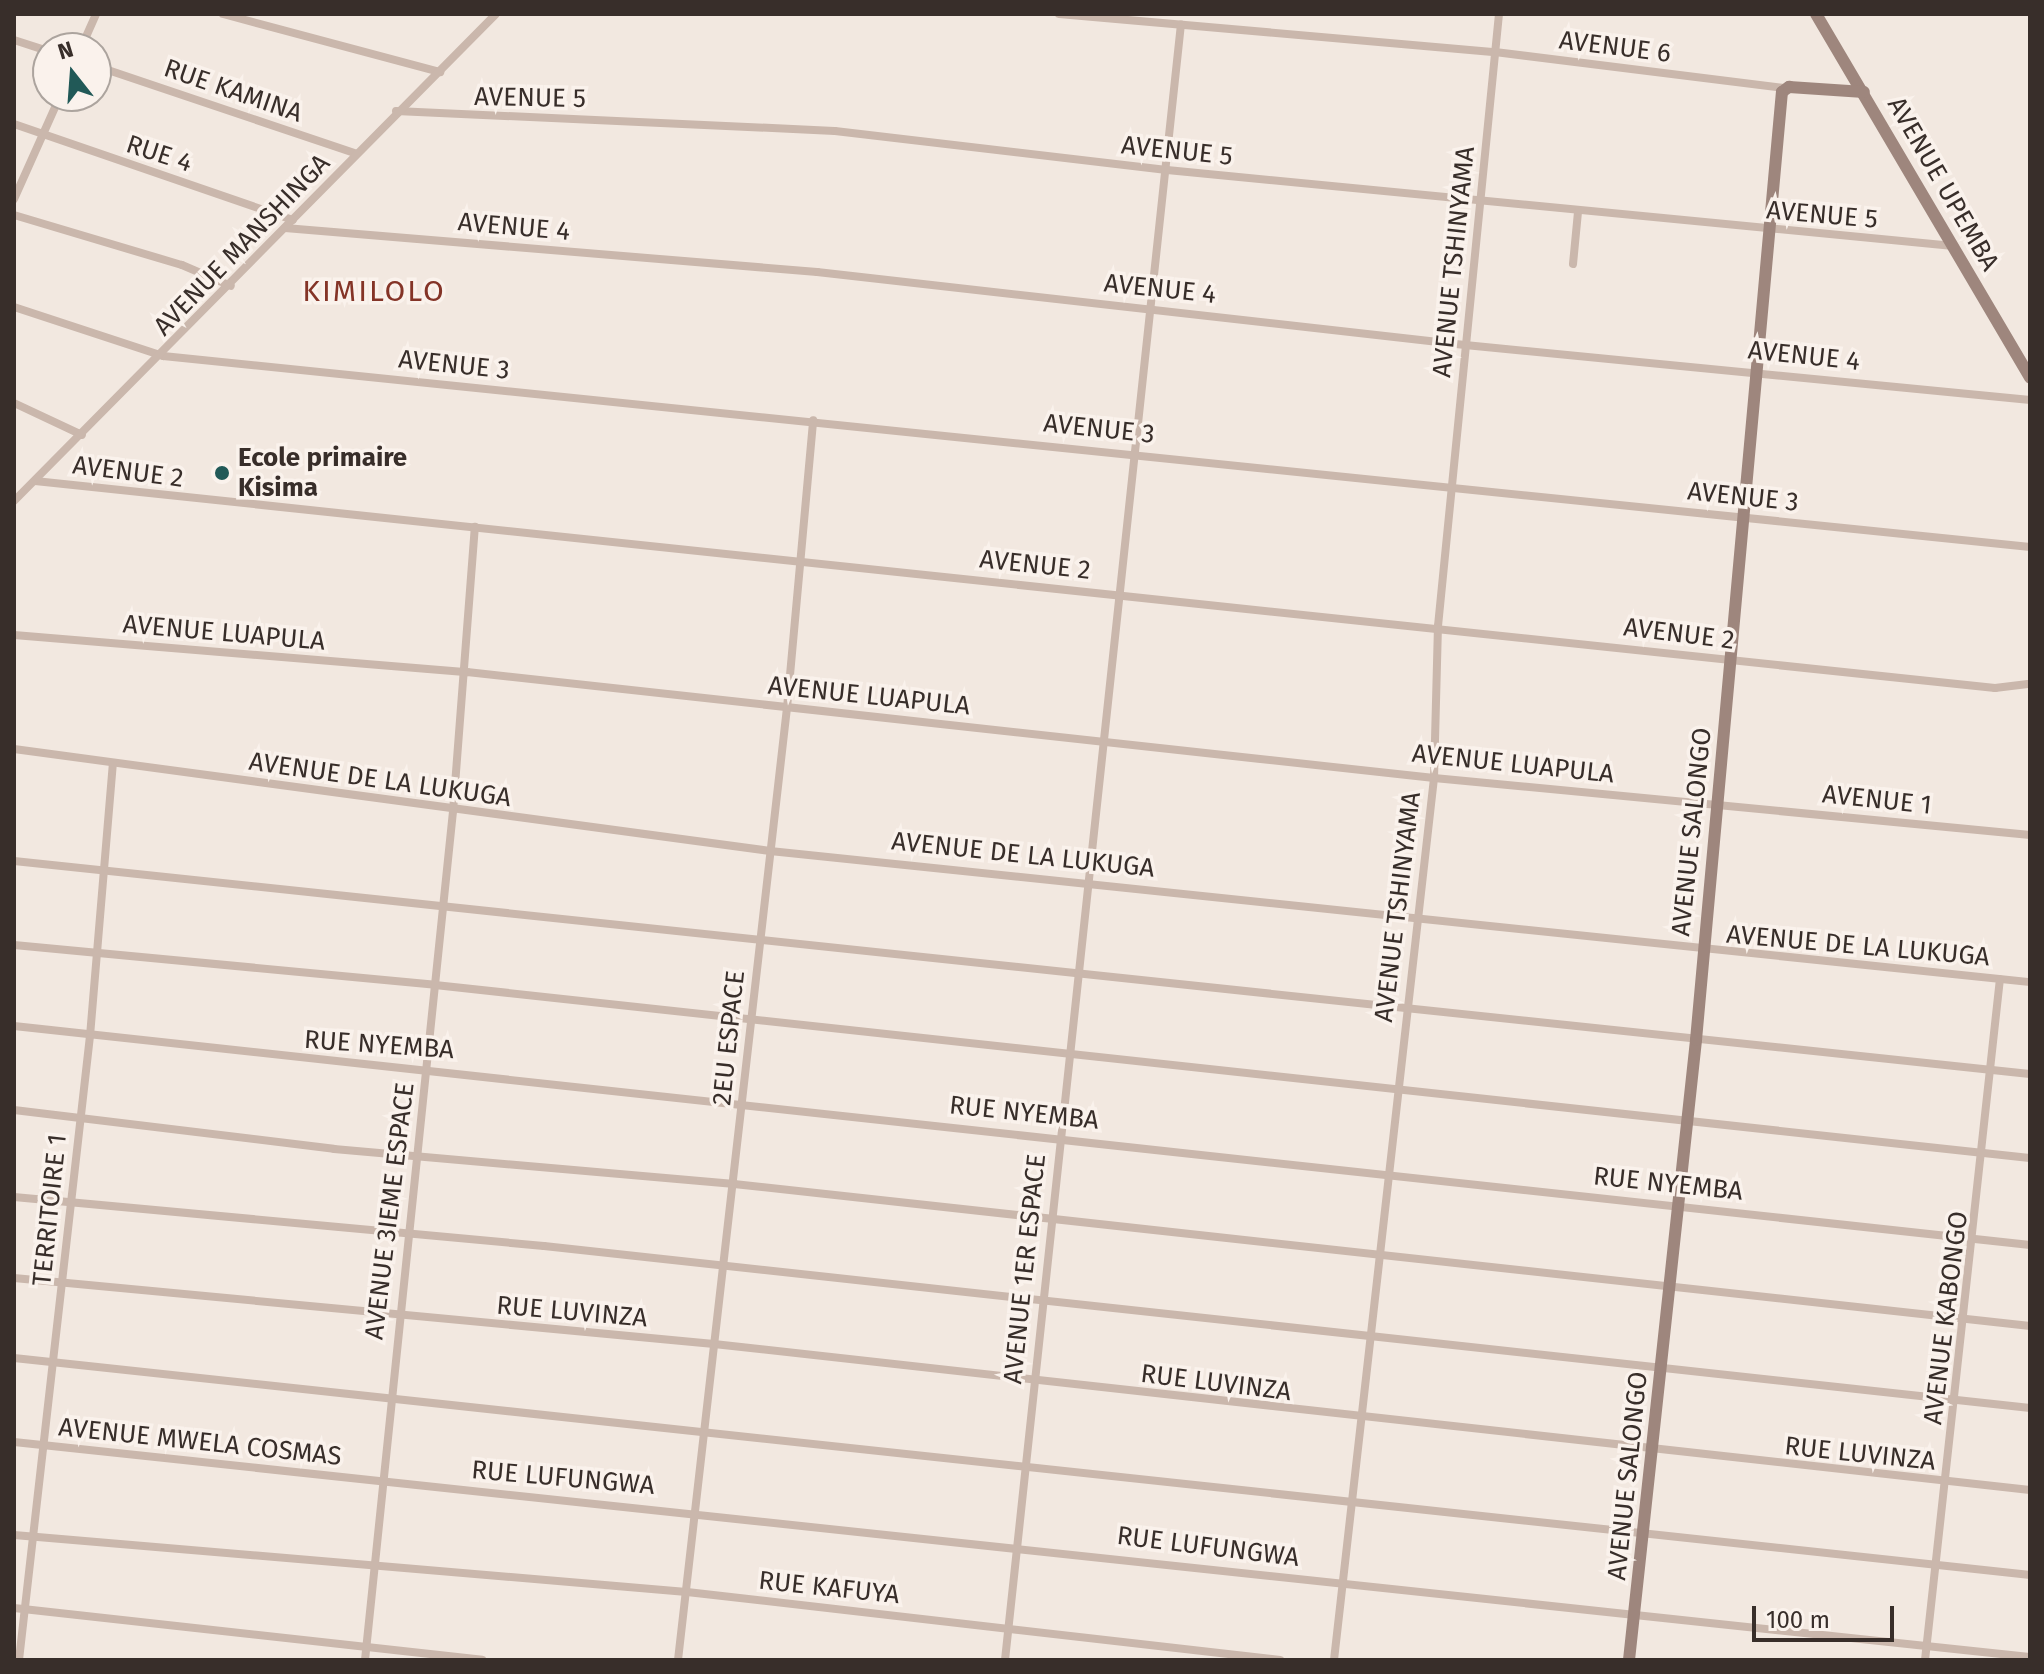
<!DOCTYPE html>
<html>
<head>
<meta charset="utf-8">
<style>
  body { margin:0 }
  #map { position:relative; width:2044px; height:1674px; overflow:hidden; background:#f2e8e0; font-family:"Fira Sans",sans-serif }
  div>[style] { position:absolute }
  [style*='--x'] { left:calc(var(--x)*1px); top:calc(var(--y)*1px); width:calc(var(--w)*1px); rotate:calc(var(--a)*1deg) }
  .street>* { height:8px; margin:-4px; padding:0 4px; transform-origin:4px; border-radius:4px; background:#cab7ac }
  .secondary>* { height:12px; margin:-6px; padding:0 6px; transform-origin:6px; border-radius:6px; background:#9e867d }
  .dots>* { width:22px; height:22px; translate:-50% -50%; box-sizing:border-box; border:4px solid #faf2ec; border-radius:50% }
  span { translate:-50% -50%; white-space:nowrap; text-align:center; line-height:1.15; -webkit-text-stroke:7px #faf2ec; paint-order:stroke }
  .street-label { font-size:26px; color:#382e2a }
  .poi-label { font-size:26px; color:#382e2a; font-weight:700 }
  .left { translate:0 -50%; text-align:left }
  .quarter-label { font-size:30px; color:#843427; letter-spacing:2px }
  .frame { position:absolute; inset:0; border:16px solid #382e2a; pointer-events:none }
  .north { position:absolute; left:32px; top:32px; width:80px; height:80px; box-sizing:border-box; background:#faf2ec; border:2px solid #aca49e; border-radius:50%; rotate:343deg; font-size:22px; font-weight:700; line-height:32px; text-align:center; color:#382e2a }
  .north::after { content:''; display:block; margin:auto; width:28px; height:36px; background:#215957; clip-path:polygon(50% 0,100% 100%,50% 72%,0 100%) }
  .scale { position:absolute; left:1752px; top:1606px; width:142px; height:36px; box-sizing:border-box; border:4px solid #382e2a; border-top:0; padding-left:10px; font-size:24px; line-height:28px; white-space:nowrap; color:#382e2a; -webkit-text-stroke:6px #faf2ec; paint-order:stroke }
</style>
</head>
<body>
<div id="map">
  <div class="street">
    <div style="--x:223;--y:14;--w:225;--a:15"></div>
    <div style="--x:1059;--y:14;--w:438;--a:5"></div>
    <div style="--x:1495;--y:52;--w:291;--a:7.1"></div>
    <div style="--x:14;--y:40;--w:36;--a:18"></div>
    <div style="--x:81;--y:48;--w:37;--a:-66"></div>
    <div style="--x:96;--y:66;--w:275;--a:18.6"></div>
    <div style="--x:396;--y:111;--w:439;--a:2.6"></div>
    <div style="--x:835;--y:131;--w:334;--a:6.7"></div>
    <div style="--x:1167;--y:170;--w:790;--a:5.52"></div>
    <div style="--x:14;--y:124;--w:295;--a:19"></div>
    <div style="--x:14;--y:199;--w:113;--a:-65.9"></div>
    <div style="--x:14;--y:215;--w:175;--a:16.6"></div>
    <div style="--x:182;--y:265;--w:53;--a:23.2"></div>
    <div style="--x:285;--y:228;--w:534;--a:4.73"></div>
    <div style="--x:817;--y:272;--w:652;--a:6.43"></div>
    <div style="--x:1465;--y:345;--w:568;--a:5.56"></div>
    <div style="--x:1573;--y:264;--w:52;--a:-84.5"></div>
    <div style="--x:14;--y:307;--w:157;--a:18.2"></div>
    <div style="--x:163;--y:356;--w:1877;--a:5.84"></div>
    <div style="--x:14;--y:403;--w:75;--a:25.2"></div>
    <div style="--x:35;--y:481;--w:1971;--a:6.03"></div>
    <div style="--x:1995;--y:688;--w:35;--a:-7"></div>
    <div style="--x:14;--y:501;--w:685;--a:-45.3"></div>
    <div style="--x:14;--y:635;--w:455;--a:4.7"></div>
    <div style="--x:467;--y:672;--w:973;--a:6.26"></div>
    <div style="--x:1434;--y:778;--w:599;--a:5.46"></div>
    <div style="--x:14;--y:749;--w:763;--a:7.68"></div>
    <div style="--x:770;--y:851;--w:1267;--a:5.94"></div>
    <div style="--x:14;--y:861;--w:2027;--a:6.03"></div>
    <div style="--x:14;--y:945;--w:423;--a:5.4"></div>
    <div style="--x:435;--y:985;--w:1604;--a:6.19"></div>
    <div style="--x:14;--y:1026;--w:2028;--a:6.2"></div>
    <div style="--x:14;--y:1110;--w:322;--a:6.9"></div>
    <div style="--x:334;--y:1149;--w:402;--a:5"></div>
    <div style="--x:734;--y:1184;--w:1304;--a:6.25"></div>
    <div style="--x:14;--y:1197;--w:532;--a:5.28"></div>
    <div style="--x:544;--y:1246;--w:1495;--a:6.22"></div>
    <div style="--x:14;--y:1278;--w:703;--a:5.39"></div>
    <div style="--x:714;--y:1344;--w:1324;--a:6.33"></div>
    <div style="--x:14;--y:1358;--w:2028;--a:6.14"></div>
    <div style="--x:14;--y:1442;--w:2027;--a:6.09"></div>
    <div style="--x:14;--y:1535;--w:675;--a:4.84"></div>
    <div style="--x:687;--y:1592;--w:597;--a:6.54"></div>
    <div style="--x:14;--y:1608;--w:471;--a:6.3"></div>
    <div style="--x:19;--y:1660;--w:628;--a:-83.51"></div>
    <div style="--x:90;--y:1036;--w:274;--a:-85.2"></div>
    <div style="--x:365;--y:1660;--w:854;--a:-84.08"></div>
    <div style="--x:453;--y:811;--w:285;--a:-85.6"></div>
    <div style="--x:678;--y:1660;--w:958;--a:-83.47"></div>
    <div style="--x:787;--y:708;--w:289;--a:-84.8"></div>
    <div style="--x:1005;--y:1660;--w:1645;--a:-83.86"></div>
    <div style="--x:1334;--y:1660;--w:888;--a:-83.53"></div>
    <div style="--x:1434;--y:778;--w:152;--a:-88.5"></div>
    <div style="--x:1438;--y:626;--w:615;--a:-84.31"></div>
    <div style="--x:1925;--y:1660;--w:685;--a:-83.72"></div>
  </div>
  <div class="secondary">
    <div style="--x:1816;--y:14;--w:422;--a:59.5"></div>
    <div style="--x:1629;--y:1660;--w:624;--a:-83.83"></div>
    <div style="--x:1696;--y:1040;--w:952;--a:-84.82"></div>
    <div style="--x:1782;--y:92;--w:9;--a:-36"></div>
    <div style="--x:1789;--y:87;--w:75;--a:3.8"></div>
  </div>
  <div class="dots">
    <div style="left:222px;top:473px;background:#215957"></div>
  </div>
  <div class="street-label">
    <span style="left:1615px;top:47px;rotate:7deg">AVENUE 6</span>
    <span style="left:233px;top:91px;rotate:19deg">RUE KAMINA</span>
    <span style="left:530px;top:98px;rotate:1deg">AVENUE 5</span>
    <span style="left:1177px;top:151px;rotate:6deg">AVENUE 5</span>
    <span style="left:159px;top:154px;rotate:18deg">RUE 4</span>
    <span style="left:1943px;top:184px;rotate:60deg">AVENUE UPEMBA</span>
    <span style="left:1822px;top:215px;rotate:5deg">AVENUE 5</span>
    <span style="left:514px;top:227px;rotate:5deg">AVENUE 4</span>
    <span style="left:242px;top:245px;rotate:-46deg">AVENUE MANSHINGA</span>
    <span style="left:1454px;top:262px;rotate:-84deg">AVENUE TSHINYAMA</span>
    <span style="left:1160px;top:289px;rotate:6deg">AVENUE 4</span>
    <span style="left:1804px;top:356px;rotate:6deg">AVENUE 4</span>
    <span style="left:454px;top:365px;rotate:6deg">AVENUE 3</span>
    <span style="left:1099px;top:429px;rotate:6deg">AVENUE 3</span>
    <span style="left:128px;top:472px;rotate:7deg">AVENUE 2</span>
    <span style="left:1743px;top:497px;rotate:6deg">AVENUE 3</span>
    <span style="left:1035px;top:565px;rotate:6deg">AVENUE 2</span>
    <span style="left:224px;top:633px;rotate:5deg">AVENUE LUAPULA</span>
    <span style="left:1679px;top:634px;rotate:7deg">AVENUE 2</span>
    <span style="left:869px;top:696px;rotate:6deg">AVENUE LUAPULA</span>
    <span style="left:1513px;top:764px;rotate:6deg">AVENUE LUAPULA</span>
    <span style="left:380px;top:780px;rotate:8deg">AVENUE DE LA LUKUGA</span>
    <span style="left:1877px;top:800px;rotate:6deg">AVENUE 1</span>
    <span style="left:1692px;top:832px;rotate:-84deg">AVENUE SALONGO</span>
    <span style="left:1023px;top:855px;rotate:6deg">AVENUE DE LA LUKUGA</span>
    <span style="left:1398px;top:907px;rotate:-83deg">AVENUE TSHINYAMA</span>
    <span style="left:1858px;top:946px;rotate:5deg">AVENUE DE LA LUKUGA</span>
    <span style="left:729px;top:1038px;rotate:-84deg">2EU ESPACE</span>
    <span style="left:379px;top:1045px;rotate:4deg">RUE NYEMBA</span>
    <span style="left:1024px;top:1113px;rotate:6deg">RUE NYEMBA</span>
    <span style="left:1668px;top:1184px;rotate:6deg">RUE NYEMBA</span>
    <span style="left:50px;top:1210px;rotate:-84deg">TERRITOIRE 1</span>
    <span style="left:390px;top:1211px;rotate:-83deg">AVENUE 3IEME ESPACE</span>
    <span style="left:1025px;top:1269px;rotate:-84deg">AVENUE 1ER ESPACE</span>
    <span style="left:572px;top:1312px;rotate:5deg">RUE LUVINZA</span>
    <span style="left:1946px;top:1318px;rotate:-83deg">AVENUE KABONGO</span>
    <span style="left:1216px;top:1383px;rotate:7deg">RUE LUVINZA</span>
    <span style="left:200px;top:1442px;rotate:6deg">AVENUE MWELA COSMAS</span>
    <span style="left:1860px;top:1454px;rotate:6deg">RUE LUVINZA</span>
    <span style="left:1628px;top:1476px;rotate:-84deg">AVENUE SALONGO</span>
    <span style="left:563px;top:1478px;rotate:5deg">RUE LUFUNGWA</span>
    <span style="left:1208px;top:1547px;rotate:7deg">RUE LUFUNGWA</span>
    <span style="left:829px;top:1588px;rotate:6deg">RUE KAFUYA</span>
  </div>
  <div class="poi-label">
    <span class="left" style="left:238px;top:473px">Ecole primaire<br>Kisima</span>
  </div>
  <div class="quarter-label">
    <span style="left:374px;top:291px">KIMILOLO</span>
  </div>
  <div class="frame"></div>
  <div class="north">N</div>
  <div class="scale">100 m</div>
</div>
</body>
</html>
